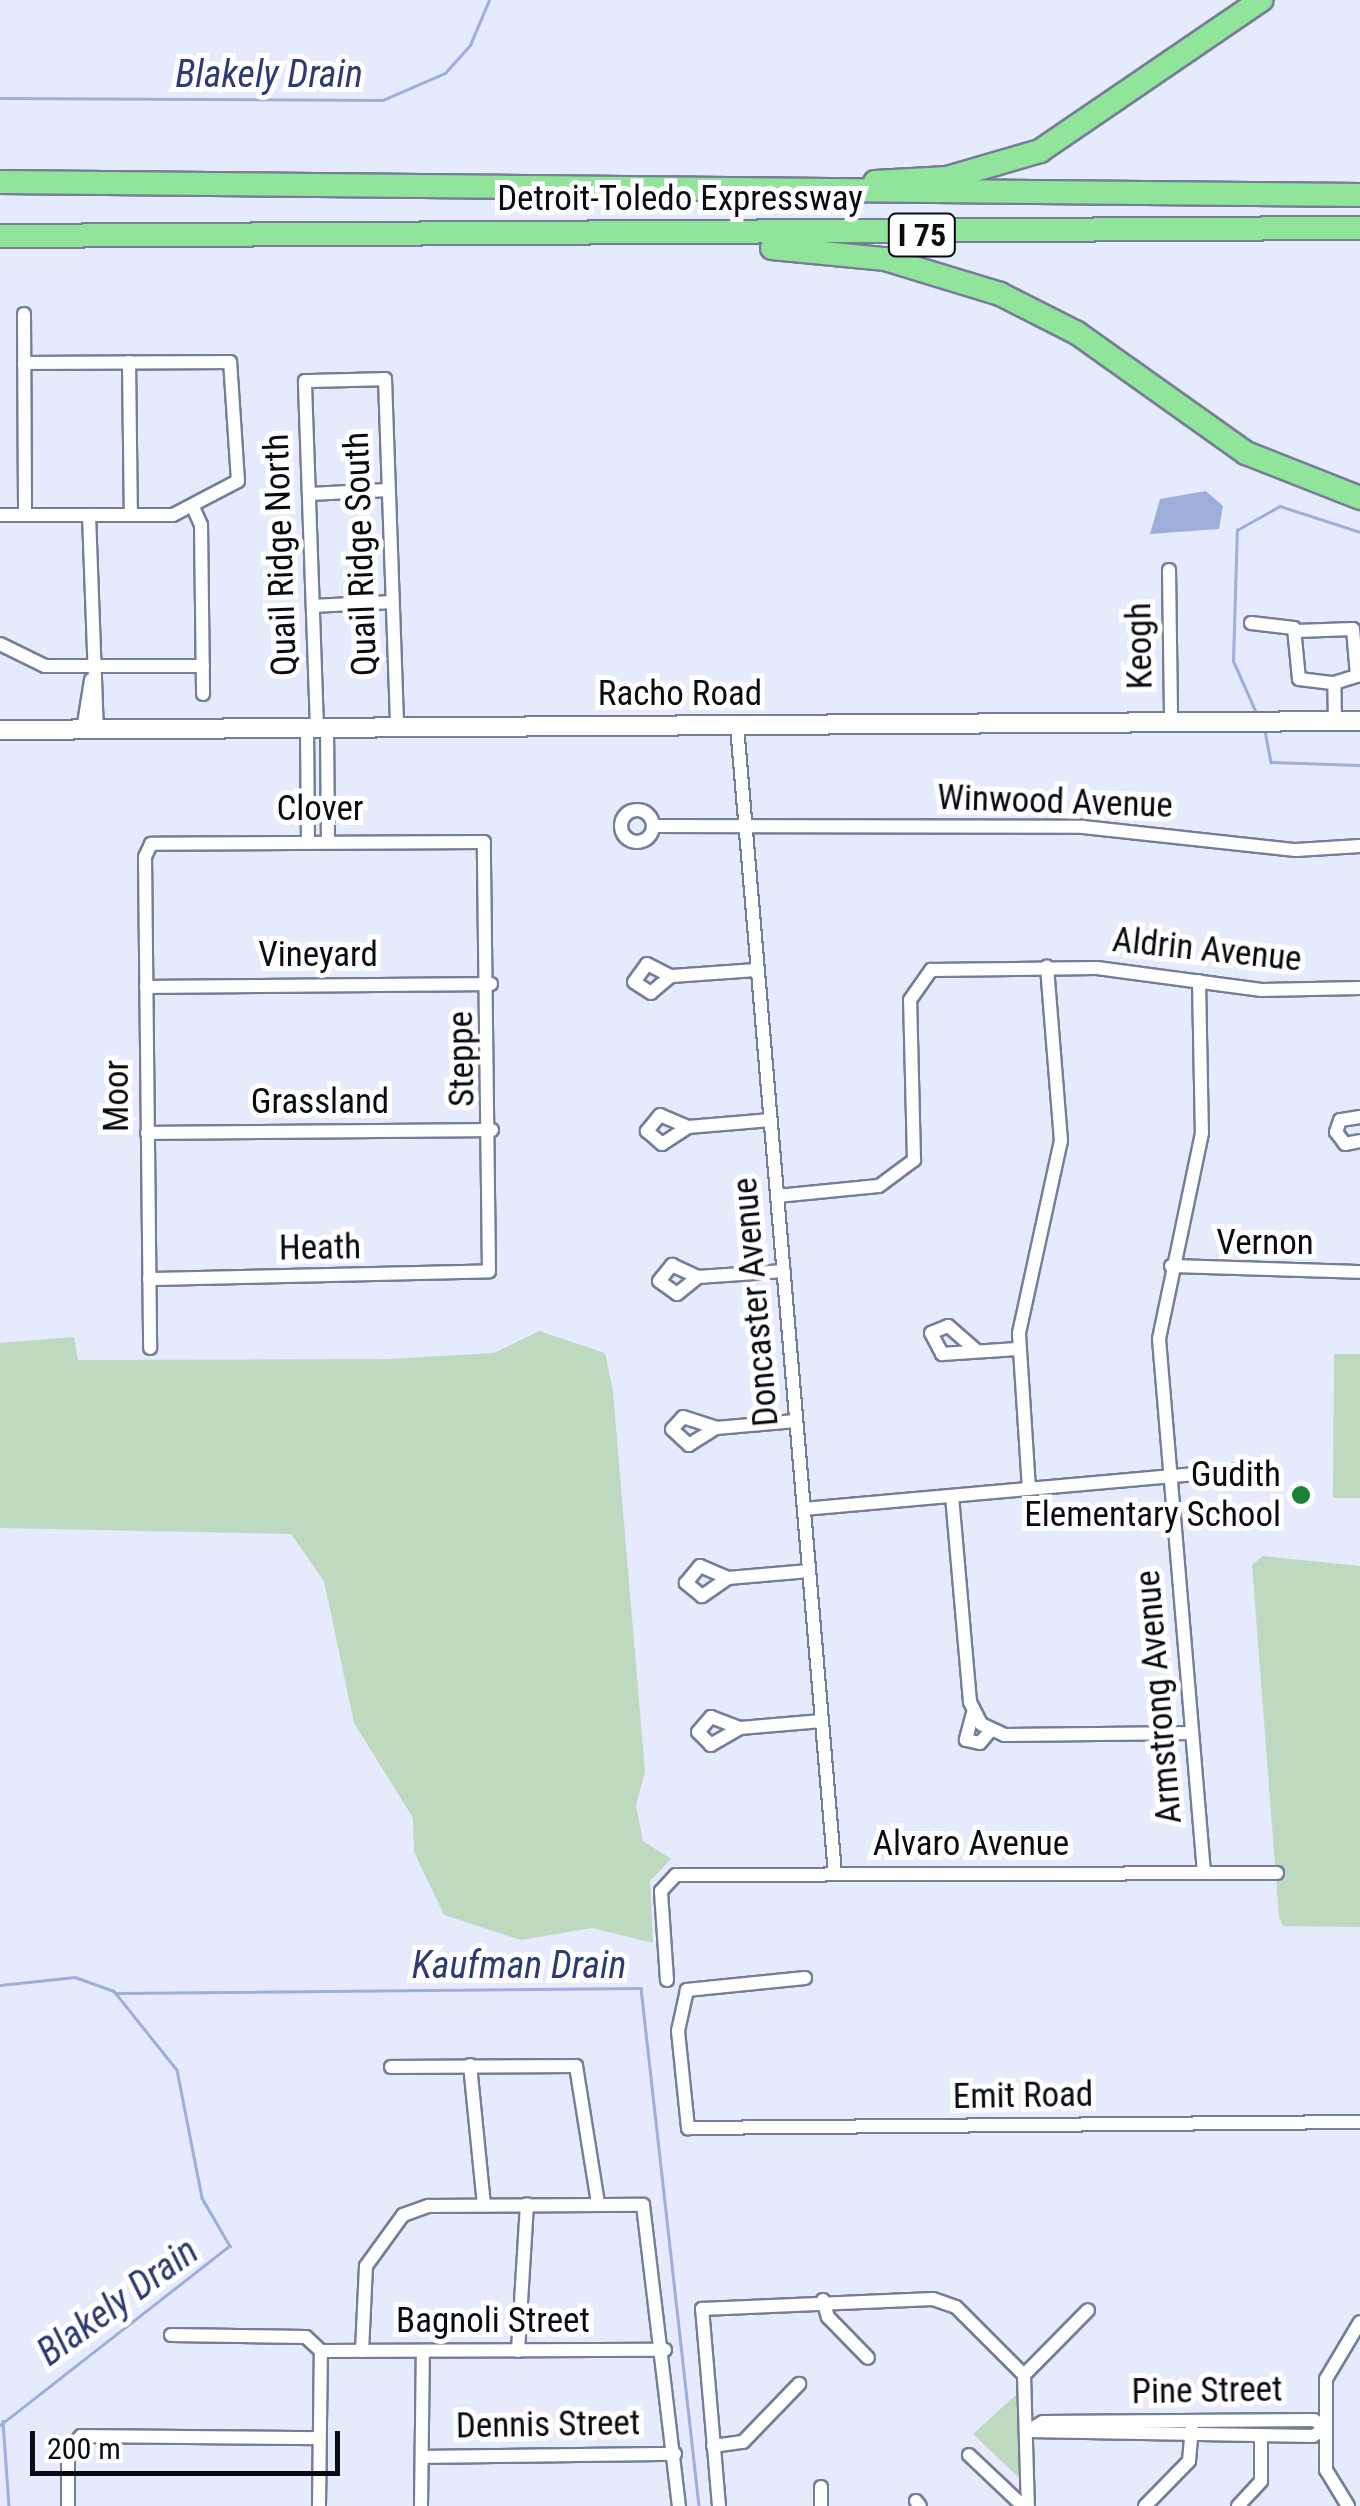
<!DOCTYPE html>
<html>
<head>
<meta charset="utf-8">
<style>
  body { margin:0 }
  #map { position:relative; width:1360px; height:2506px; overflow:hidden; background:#e5ebfc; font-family:"Roboto Condensed",sans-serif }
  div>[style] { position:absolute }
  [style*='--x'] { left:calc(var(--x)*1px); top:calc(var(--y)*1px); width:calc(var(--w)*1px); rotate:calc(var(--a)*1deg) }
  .green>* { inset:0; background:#bdd9c0 }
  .water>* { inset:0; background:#9eaeda }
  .stream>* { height:2.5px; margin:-1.25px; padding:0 1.25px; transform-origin:1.25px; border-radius:1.25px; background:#9eaeda }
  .roads { filter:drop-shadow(2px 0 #757e97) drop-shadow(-2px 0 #757e97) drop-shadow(0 2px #757e97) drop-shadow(0 -2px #757e97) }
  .street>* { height:12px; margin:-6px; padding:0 6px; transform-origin:6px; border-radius:6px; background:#fff }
  .street>.ring { margin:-6px; padding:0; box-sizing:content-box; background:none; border:12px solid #fff; border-radius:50% }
  .secondary>* { height:18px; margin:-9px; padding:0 9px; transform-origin:9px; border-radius:9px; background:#fff }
  .highway>* { height:22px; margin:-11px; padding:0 11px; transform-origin:11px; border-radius:11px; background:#90e59a }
  .dots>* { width:28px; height:28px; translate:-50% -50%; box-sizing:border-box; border:5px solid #fff; border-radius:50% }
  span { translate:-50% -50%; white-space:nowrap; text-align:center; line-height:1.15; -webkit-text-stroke:10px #fff; paint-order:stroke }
  .shield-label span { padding:2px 8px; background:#fff; border:2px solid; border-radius:8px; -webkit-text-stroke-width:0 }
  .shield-label { font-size:32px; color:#090b14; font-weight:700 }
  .street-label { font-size:35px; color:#090b14 }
  .poi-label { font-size:35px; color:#090b14 }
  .right { translate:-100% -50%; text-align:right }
  .water-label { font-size:38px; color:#2c3b71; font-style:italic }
  .scale { position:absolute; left:30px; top:2431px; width:310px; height:45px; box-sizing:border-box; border:5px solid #090b14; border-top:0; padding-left:12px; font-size:30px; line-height:35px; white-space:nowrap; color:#090b14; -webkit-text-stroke:8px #fff; paint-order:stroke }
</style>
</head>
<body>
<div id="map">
  <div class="green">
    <div style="clip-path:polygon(539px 1331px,605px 1353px,613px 1391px,645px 1772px,636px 1805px,643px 1841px,671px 1859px,650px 1881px,653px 1943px,592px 1928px,521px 1940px,444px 1915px,414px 1852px,413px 1818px,354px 1723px,324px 1581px,291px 1534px,0 1528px,0 1343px,74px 1337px,78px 1360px,389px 1359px,494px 1353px)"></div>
    <div style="clip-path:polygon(1334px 1354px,1360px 1354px,1360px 1498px,1333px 1498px)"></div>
    <div style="clip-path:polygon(1263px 1556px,1360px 1566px,1360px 1927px,1283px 1926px,1279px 1917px,1252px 1565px)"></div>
    <div style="clip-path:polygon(1018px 2393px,1019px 2478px,973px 2434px)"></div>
  </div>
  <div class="water">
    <div style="clip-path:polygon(1206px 491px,1223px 506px,1219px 529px,1150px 534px,1160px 499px)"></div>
  </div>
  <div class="stream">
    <div style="--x:0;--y:98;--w:383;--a:0.3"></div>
    <div style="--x:383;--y:100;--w:68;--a:-23.5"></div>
    <div style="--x:445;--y:73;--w:38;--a:-48"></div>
    <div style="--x:470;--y:45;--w:49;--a:-67.1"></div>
    <div style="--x:1256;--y:713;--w:57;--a:-113.9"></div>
    <div style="--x:1233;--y:661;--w:131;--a:-88.3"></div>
    <div style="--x:1237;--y:530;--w:49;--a:-29.2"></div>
    <div style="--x:1280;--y:506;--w:84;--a:18"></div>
    <div style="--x:1265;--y:731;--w:32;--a:79"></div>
    <div style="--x:1271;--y:762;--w:89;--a:1.9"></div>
    <div style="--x:0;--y:1985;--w:75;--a:-6.1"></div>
    <div style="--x:75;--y:1977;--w:41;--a:19.7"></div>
    <div style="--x:114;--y:1991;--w:101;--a:51.4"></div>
    <div style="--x:177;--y:2070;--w:130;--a:78.9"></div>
    <div style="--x:202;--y:2198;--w:56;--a:59.7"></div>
    <div style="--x:230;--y:2246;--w:292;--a:142"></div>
    <div style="--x:115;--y:1993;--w:526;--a:-0.54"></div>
    <div style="--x:641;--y:1988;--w:521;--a:83.61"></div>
    <div style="--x:3;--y:2421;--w:85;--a:86"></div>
  </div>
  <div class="roads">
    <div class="street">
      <div style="--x:24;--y:314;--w:201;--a:89.7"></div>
      <div style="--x:129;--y:362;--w:153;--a:89.3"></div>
      <div style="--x:310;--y:494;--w:78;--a:-2.9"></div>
      <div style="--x:193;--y:507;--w:20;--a:66"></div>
      <div style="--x:201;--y:525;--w:169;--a:89.3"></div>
      <div style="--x:0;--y:515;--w:173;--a:0"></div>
      <div style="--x:173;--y:515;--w:73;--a:-27.6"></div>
      <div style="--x:238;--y:481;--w:119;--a:-93.8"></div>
      <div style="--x:230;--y:362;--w:206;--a:179.7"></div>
      <div style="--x:89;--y:515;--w:214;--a:87.9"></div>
      <div style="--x:1169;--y:570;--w:152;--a:89.2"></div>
      <div style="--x:313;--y:606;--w:79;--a:-2.9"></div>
      <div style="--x:1251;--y:623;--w:43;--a:6.6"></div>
      <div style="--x:1294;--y:628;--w:51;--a:84.4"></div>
      <div style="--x:1299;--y:679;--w:35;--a:7"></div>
      <div style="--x:1297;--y:631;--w:56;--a:-2"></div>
      <div style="--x:1353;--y:629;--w:47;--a:85.1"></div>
      <div style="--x:0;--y:644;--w:50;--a:26.1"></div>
      <div style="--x:45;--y:666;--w:158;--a:0"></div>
      <div style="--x:1335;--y:722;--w:39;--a:-91"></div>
      <div style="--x:1334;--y:683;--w:27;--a:-17"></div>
      <div style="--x:737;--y:726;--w:1151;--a:85.12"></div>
      <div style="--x:307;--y:727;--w:112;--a:89.5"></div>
      <div style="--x:327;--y:727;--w:112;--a:89.5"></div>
      <div style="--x:317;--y:728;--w:347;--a:-92"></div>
      <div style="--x:305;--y:381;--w:80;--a:-1.4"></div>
      <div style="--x:385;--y:379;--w:348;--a:88"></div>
      <div style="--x:83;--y:730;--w:51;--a:-80.9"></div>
      <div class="ring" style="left:621px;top:810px;width:20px;height:20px"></div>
      <div style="--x:654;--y:826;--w:429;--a:0.1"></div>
      <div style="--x:1083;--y:827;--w:214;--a:6.2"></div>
      <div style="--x:1296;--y:850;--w:64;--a:-3.6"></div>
      <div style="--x:671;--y:976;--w:26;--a:140"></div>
      <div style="--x:651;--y:993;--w:20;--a:-147"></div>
      <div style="--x:634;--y:982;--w:22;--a:-54"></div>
      <div style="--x:647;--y:964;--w:27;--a:27"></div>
      <div style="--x:671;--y:976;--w:86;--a:-4"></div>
      <div style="--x:1199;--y:981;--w:152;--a:88.9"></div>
      <div style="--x:1202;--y:1133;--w:210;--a:101.8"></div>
      <div style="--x:1159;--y:1339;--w:536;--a:85.18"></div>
      <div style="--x:146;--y:987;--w:345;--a:-0.5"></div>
      <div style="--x:1360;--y:1117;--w:20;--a:171"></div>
      <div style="--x:1340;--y:1120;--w:13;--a:108"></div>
      <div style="--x:1336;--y:1132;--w:15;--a:53"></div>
      <div style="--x:1345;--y:1144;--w:15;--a:-11"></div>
      <div style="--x:688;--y:1127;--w:30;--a:-157"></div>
      <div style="--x:660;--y:1115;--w:21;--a:129"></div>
      <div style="--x:647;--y:1131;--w:20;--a:41"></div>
      <div style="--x:662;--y:1144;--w:31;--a:-33"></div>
      <div style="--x:688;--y:1127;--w:83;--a:-4.8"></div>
      <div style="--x:147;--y:1133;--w:345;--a:-0.5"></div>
      <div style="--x:777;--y:1196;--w:102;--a:-5.6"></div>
      <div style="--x:879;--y:1186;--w:44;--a:-36.6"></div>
      <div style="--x:914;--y:1160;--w:160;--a:-91.4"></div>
      <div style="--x:910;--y:1000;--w:37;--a:-55"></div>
      <div style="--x:931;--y:970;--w:166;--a:-0.7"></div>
      <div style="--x:1097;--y:968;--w:166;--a:7.6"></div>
      <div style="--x:1262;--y:990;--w:98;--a:-1.2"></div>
      <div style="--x:1171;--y:1266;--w:189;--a:1.8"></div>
      <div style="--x:698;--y:1277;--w:27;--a:141"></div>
      <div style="--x:677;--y:1294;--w:22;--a:-144"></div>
      <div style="--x:659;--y:1281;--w:21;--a:-51"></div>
      <div style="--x:672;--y:1265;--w:29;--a:25"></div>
      <div style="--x:698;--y:1277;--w:86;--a:-4"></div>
      <div style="--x:149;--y:1279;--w:340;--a:-1.3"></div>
      <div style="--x:489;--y:1271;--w:429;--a:-90.7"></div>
      <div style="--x:484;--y:842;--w:333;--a:179.7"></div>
      <div style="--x:151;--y:844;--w:14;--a:115"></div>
      <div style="--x:145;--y:857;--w:491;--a:89.4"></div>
      <div style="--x:977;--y:1351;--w:38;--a:-139"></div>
      <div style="--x:948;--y:1326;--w:18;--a:158"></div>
      <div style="--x:931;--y:1333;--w:24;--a:62"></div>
      <div style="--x:942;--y:1354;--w:75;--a:-3.8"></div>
      <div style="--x:716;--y:1428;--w:32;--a:148"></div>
      <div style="--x:689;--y:1445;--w:23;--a:-137"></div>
      <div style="--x:672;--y:1429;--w:16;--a:-47"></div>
      <div style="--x:683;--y:1417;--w:35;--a:18"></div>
      <div style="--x:716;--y:1428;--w:80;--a:-5"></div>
      <div style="--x:1029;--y:1489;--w:156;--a:-93.7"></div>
      <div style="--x:1019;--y:1333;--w:197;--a:-77.7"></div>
      <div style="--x:1061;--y:1141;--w:175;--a:-94.6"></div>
      <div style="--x:952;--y:1496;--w:207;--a:85"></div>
      <div style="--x:970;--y:1702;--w:25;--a:63"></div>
      <div style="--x:981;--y:1724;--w:26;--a:25"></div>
      <div style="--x:1005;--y:1735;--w:187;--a:-0.6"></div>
      <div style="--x:804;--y:1509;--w:432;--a:-5.1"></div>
      <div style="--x:728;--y:1578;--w:32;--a:145"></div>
      <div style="--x:702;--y:1596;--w:21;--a:-141"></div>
      <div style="--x:686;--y:1583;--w:22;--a:-51"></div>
      <div style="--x:700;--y:1566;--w:30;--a:23"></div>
      <div style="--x:728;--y:1578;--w:81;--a:-4.9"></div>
      <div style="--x:973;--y:1713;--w:28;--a:105"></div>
      <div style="--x:966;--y:1740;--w:14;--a:12"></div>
      <div style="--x:980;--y:1743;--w:16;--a:-50"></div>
      <div style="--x:740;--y:1728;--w:34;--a:150"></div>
      <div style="--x:711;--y:1745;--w:18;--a:-135"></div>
      <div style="--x:698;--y:1732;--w:20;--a:-49"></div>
      <div style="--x:711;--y:1717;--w:31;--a:21"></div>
      <div style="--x:740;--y:1728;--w:82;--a:-4.9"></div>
      <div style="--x:805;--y:1978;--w:119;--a:174.2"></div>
      <div style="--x:687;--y:1990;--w:42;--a:102.4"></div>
      <div style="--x:678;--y:2031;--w:98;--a:84.1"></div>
      <div style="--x:688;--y:2128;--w:672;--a:-0.51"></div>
      <div style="--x:667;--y:1980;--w:89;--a:-93.9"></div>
      <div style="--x:661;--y:1891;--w:22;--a:-47"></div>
      <div style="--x:676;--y:1875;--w:601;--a:-0.19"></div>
      <div style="--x:470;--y:2065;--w:141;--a:84.3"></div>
      <div style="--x:391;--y:2067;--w:185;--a:-0.3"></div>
      <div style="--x:576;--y:2066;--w:139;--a:80.9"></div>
      <div style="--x:823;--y:2300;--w:18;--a:74"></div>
      <div style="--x:828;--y:2317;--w:57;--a:45.7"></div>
      <div style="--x:171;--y:2335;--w:135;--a:0.8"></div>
      <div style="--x:306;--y:2337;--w:21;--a:43"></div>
      <div style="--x:321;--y:2351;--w:344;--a:-0.2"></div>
      <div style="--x:362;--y:2351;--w:85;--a:-87.3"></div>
      <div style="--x:366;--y:2266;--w:63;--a:-54"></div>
      <div style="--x:403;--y:2215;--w:27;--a:-20"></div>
      <div style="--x:428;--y:2206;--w:215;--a:-0.3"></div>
      <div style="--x:643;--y:2205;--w:303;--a:83.2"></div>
      <div style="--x:518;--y:2351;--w:147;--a:-86.5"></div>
      <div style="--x:1024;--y:2375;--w:91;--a:-45.4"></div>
      <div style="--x:1028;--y:2431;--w:17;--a:-31"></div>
      <div style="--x:1043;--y:2422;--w:271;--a:-0.4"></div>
      <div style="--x:1314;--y:2420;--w:14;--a:34"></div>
      <div style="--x:1028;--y:2431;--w:285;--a:1"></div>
      <div style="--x:1313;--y:2436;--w:15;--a:-32"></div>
      <div style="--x:713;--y:2446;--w:30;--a:-8"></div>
      <div style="--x:743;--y:2442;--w:81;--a:-46"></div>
      <div style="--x:969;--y:2455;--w:74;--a:43.4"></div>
      <div style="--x:422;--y:2457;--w:253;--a:-0.7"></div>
      <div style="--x:821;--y:2487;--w:19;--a:90"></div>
      <div style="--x:916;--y:2501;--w:6;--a:51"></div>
      <div style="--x:68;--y:2506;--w:55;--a:-90"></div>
      <div style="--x:68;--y:2451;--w:20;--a:-49"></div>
      <div style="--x:81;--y:2436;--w:238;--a:0.5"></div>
      <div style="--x:319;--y:2506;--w:155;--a:-89.3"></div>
      <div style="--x:421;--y:2506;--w:155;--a:-89.3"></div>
      <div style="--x:719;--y:2506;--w:198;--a:-94.9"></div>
      <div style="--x:702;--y:2309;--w:231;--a:-2.5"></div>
      <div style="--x:933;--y:2299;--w:24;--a:19"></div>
      <div style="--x:956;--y:2307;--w:96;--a:45"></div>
      <div style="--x:1024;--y:2375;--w:131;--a:88.3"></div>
      <div style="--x:1145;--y:2506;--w:63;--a:-45.6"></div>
      <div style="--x:1189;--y:2461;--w:33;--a:-85"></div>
      <div style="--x:1238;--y:2506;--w:34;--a:-47"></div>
      <div style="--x:1261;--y:2481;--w:44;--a:-90"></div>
      <div style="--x:1348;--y:2506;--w:42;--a:-121.4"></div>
      <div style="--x:1326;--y:2470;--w:91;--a:-90"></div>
      <div style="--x:1326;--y:2379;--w:66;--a:-59.2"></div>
    </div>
    <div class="secondary">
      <div style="--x:0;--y:730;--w:1360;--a:-0.38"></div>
    </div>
    <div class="highway">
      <div style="--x:0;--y:182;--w:1360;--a:0.55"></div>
      <div style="--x:875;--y:182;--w:72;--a:-3.2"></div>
      <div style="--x:947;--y:178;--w:97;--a:-16.2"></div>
      <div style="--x:1040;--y:151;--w:268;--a:-34.3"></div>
      <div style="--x:0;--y:236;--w:1360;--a:-0.34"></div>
      <div style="--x:772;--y:248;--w:114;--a:5.6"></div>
      <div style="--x:885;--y:259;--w:120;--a:16.9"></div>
      <div style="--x:1000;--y:294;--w:86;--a:26.9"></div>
      <div style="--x:1077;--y:333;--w:207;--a:35.4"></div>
      <div style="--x:1246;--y:453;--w:123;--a:21.5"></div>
    </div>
  </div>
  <div class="dots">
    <div style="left:1301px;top:1495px;background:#1a8034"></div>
  </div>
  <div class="shield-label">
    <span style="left:922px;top:235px">I 75</span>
  </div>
  <div class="street-label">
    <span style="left:680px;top:199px">Detroit-Toledo Expressway</span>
    <span style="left:361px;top:554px;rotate:-92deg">Quail Ridge South</span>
    <span style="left:281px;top:555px;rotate:-92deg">Quail Ridge North</span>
    <span style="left:1140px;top:646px;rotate:-91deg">Keogh</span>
    <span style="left:680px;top:694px">Racho Road</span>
    <span style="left:1055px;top:802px;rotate:2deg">Winwood Avenue</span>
    <span style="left:320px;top:809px">Clover</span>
    <span style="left:1207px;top:950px;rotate:6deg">Aldrin Avenue</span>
    <span style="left:318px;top:955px">Vineyard</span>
    <span style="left:462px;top:1059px;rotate:-91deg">Steppe</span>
    <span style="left:117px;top:1096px;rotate:-90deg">Moor</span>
    <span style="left:320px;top:1102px">Grassland</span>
    <span style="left:1265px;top:1243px">Vernon</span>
    <span style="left:320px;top:1248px;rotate:-1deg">Heath</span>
    <span style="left:756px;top:1302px;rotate:-95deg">Doncaster Avenue</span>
    <span style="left:1159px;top:1697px;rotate:-95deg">Armstrong Avenue</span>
    <span style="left:971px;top:1844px">Alvaro Avenue</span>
    <span style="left:1023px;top:2096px;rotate:-1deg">Emit Road</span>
    <span style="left:493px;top:2321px">Bagnoli Street</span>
    <span style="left:1207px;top:2391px;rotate:-1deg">Pine Street</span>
    <span style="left:548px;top:2425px;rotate:-1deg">Dennis Street</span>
  </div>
  <div class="poi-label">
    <span class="right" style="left:1281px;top:1495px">Gudith<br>Elementary School</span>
  </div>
  <div class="water-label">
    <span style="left:269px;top:75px">Blakely Drain</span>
    <span style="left:519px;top:1966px">Kaufman Drain</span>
    <span style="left:118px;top:2302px;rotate:-36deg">Blakely Drain</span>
  </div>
  <div class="scale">200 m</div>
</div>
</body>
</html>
